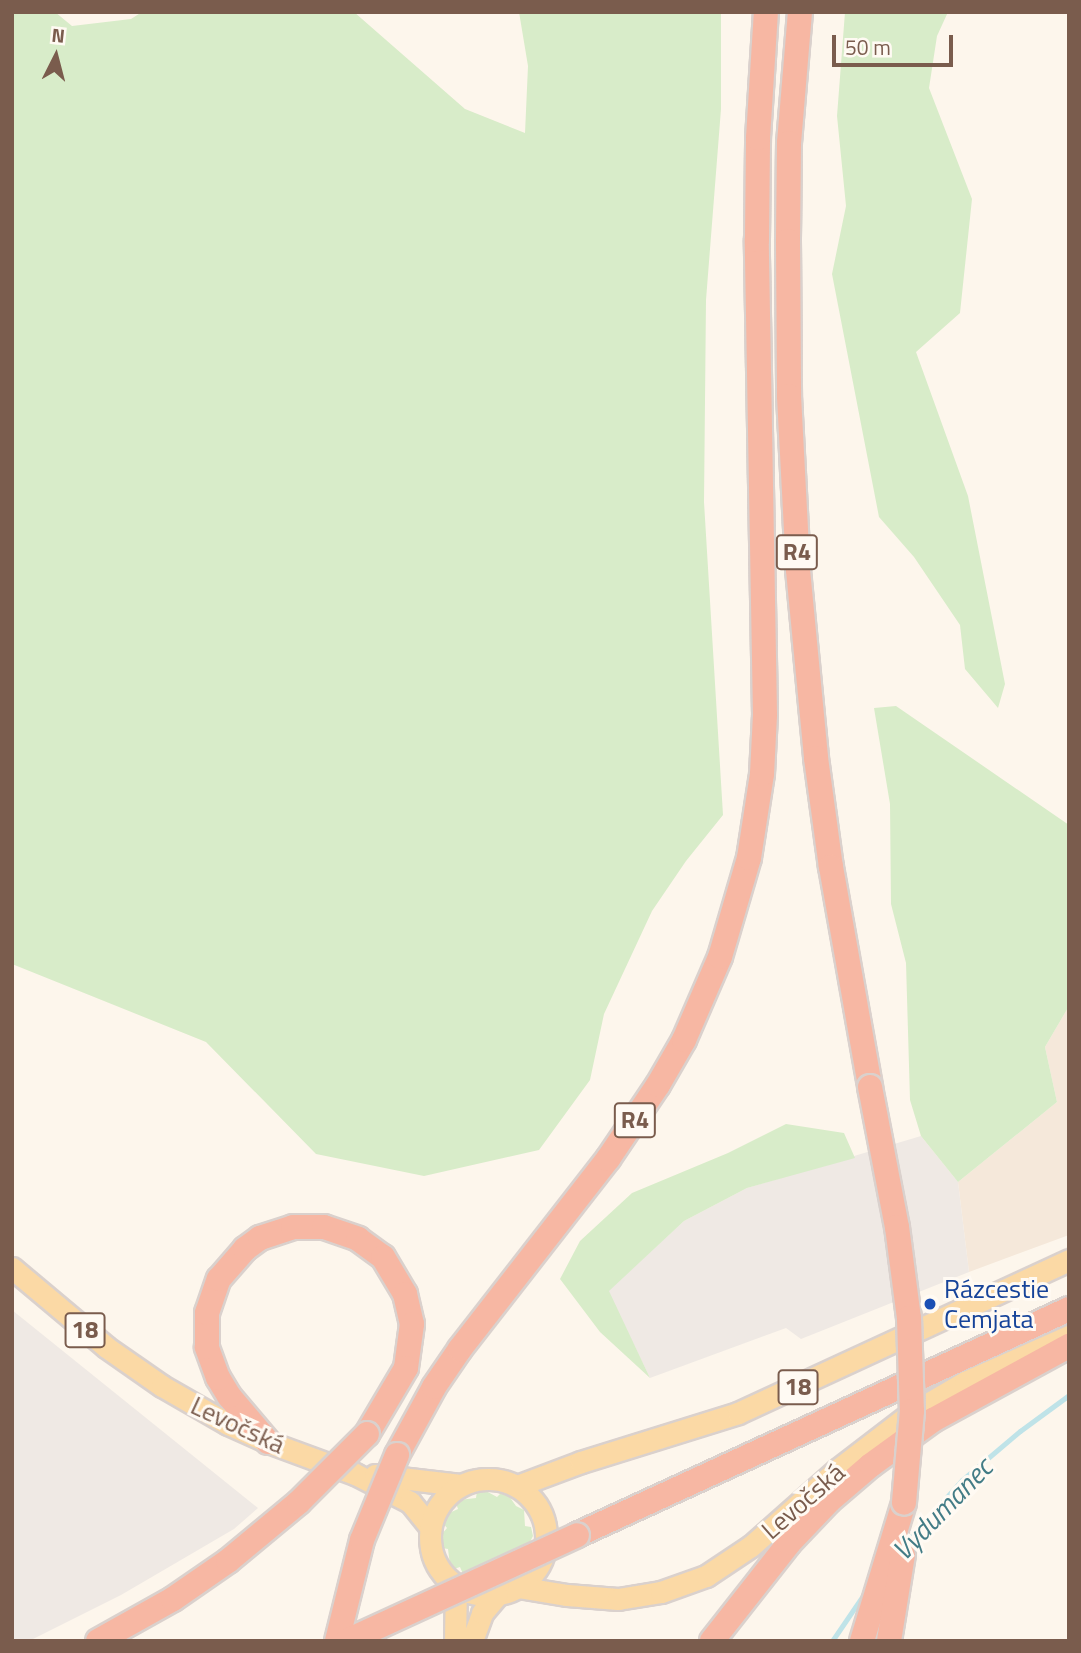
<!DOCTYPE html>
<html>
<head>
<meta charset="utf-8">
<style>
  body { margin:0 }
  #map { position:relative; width:1081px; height:1653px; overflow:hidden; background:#fdf6ec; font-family:"Titillium Web",sans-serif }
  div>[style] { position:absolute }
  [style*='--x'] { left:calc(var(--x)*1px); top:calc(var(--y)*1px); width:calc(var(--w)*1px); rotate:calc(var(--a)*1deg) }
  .residential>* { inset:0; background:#f5e8da }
  .industrial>* { inset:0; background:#efe9e4 }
  .green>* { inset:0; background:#d8ecc9 }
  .stream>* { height:5px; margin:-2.5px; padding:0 2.5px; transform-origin:2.5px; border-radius:2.5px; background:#bfe3e8 }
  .roads { filter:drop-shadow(2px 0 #dad1cd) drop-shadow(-2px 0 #dad1cd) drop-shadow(0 2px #dad1cd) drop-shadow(0 -2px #dad1cd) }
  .major>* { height:21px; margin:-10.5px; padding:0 10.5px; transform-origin:10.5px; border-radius:10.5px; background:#fbd9a5 }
  .major>.ring { margin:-10.5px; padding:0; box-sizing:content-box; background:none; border:21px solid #fbd9a5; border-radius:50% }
  .highway>* { height:24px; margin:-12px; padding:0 12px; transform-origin:12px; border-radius:12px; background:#f7b7a3 }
  .bridges { filter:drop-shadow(2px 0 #dad1cd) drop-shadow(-2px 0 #dad1cd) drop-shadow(0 2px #dad1cd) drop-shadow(0 -2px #dad1cd) }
  .highway-bridge>* { height:24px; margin:-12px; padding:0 12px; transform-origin:12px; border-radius:12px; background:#f7b7a3 }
  .dots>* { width:19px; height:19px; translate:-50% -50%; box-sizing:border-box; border:4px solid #fffaf3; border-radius:50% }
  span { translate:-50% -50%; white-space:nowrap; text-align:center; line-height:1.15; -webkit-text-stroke:6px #fffaf3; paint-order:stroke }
  .shield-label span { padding:2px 5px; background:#fffaf3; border:2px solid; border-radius:5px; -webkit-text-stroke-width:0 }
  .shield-label { font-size:24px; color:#7a5c4d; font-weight:700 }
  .transit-label { font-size:26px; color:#164399 }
  .left { translate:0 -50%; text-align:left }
  .street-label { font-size:26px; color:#7a5c4d }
  .water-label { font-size:28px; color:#437c86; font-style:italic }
  .frame { position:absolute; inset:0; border:14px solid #7a5c4d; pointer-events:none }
  .north { position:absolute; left:21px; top:21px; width:70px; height:70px; -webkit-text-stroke:5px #fffaf3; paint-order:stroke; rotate:6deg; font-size:19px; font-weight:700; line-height:28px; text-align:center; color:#7a5c4d }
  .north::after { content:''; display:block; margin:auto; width:24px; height:32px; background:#7a5c4d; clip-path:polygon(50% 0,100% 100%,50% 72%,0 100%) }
  .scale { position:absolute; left:832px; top:35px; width:121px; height:32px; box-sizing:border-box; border:4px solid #7a5c4d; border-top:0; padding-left:9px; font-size:21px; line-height:24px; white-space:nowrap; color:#7a5c4d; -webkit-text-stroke:5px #fffaf3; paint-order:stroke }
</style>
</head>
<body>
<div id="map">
  <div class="residential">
    <div style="clip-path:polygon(1069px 1006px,1069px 1235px,969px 1272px,958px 1182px,1057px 1102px,1045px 1047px)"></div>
  </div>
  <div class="industrial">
    <div style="clip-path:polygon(921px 1136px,958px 1182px,969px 1272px,801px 1339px,786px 1328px,650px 1378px,608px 1291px,684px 1221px,747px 1188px)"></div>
    <div style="clip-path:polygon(12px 1310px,258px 1508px,234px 1529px,121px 1595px,29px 1641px,12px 1641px)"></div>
  </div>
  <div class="green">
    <div style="clip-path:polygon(12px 12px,55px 12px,72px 26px,131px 19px,142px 12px,354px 12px,465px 109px,525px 133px,528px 66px,519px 12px,721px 12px,721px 109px,706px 300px,704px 502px,723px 815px,686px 861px,652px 911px,604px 1014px,590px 1080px,539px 1150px,424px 1176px,316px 1154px,206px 1042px,12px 964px)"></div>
    <div style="clip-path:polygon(845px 12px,948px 12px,937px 36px,929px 88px,972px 199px,960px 313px,916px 352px,968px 496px,1005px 684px,998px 708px,965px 669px,960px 625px,914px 557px,879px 517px,832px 274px,846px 206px,837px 116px)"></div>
    <div style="clip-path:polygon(896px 706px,1069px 825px,1069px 1006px,1045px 1047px,1057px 1102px,958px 1182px,921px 1136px,910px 1100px,906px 963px,891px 904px,890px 804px,874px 708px)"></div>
    <div style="clip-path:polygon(786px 1124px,844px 1133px,855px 1158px,747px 1188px,684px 1221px,609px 1291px,650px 1378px,600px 1332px,560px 1279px,580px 1241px,632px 1193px,728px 1153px)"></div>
    <div style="clip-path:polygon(477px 1491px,486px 1491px,497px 1497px,501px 1493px,509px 1496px,516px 1506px,524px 1510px,525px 1526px,531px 1527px,533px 1536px,529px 1544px,463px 1574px,460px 1567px,454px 1569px,450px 1565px,448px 1549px,442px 1548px,441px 1535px,447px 1528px,442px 1522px,447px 1514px,458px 1509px,456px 1503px,459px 1500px,476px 1498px)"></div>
  </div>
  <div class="stream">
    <div style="--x:901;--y:1548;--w:91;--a:-48.1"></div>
    <div style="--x:962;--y:1480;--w:76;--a:-40.2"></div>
    <div style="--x:1020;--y:1431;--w:61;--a:-36.3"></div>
    <div style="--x:832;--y:1641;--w:60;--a:-55.8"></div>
  </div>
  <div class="roads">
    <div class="major">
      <div style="--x:12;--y:1268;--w:123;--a:40"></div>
      <div style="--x:106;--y:1347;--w:68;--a:34.9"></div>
      <div style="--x:162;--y:1386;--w:76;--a:29.9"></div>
      <div style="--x:228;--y:1424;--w:44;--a:24.2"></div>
      <div style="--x:268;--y:1442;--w:93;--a:20.2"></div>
      <div style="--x:355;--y:1474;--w:62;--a:27"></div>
      <div style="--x:410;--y:1502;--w:32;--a:51"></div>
      <div style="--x:375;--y:1475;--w:86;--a:6.7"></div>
      <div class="ring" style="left:430px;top:1479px;width:95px;height:95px"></div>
      <div style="--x:517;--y:1486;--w:68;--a:-20.6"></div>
      <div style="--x:581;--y:1462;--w:164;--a:-17.3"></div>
      <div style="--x:738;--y:1413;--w:365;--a:-24.8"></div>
      <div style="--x:518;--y:1587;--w:50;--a:9.3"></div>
      <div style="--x:567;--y:1595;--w:51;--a:4.5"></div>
      <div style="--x:618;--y:1599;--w:44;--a:-9.2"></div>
      <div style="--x:661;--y:1592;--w:48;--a:-19.6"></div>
      <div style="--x:706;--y:1576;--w:54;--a:-33.7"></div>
      <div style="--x:751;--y:1546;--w:115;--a:-41.5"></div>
      <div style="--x:837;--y:1470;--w:92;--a:-37.5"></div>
      <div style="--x:910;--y:1414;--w:64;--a:-30.2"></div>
      <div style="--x:965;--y:1382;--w:114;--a:-23.9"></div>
      <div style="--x:455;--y:1641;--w:55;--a:-89"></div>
      <div style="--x:472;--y:1641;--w:30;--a:-70"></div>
      <div style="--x:482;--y:1613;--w:23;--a:-50"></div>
    </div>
    <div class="highway">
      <div style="--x:800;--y:12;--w:131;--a:94.8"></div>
      <div style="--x:789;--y:143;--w:98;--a:90.6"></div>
      <div style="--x:788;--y:241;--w:155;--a:89.6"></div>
      <div style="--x:789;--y:396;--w:174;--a:87"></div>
      <div style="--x:798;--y:570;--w:189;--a:84.5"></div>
      <div style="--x:816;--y:758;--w:110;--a:82.2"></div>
      <div style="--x:831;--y:867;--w:223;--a:79.9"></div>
      <div style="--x:268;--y:1442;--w:60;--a:-130.3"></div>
      <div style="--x:229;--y:1396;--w:21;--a:-121"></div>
      <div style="--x:218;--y:1378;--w:33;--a:-110"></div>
      <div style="--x:207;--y:1347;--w:34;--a:-90"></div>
      <div style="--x:207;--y:1313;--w:36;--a:-71"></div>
      <div style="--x:219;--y:1279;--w:40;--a:-49"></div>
      <div style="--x:245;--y:1249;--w:19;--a:-36"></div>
      <div style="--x:260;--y:1238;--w:35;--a:-18"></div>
      <div style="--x:293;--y:1227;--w:31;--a:0"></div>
      <div style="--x:324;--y:1227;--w:36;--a:19"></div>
      <div style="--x:358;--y:1239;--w:31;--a:36"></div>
      <div style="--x:383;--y:1257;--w:43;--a:59.3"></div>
      <div style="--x:405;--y:1294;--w:31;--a:77"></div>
      <div style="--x:412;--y:1324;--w:44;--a:97.8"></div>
      <div style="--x:406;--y:1368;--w:77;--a:120.6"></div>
      <div style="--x:397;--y:1455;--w:77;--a:-61.4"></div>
      <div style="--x:434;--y:1387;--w:46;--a:-55.6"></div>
      <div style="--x:460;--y:1349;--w:241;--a:-52.1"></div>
      <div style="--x:608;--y:1159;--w:89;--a:-56"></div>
      <div style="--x:658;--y:1085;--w:52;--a:-60"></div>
      <div style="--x:684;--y:1040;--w:90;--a:-66.6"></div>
      <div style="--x:720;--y:957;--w:103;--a:-73.7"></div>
      <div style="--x:749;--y:858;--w:85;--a:-81.2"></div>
      <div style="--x:762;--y:774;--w:59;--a:-87.1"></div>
      <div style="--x:765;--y:715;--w:475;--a:-91"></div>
      <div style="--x:757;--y:240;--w:102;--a:-89.4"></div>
      <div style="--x:758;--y:138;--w:126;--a:-86.4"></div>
      <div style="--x:577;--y:1535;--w:541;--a:-24.67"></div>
      <div style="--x:712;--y:1641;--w:125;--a:-51.8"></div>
      <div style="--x:789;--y:1543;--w:58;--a:-46.4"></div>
      <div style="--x:829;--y:1501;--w:55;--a:-40.6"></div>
      <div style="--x:871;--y:1465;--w:77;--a:-36"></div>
      <div style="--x:933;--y:1420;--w:155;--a:-28.6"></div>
      <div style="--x:862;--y:1641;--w:144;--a:-73.1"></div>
      <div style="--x:889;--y:1641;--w:87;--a:-80.8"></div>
    </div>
  </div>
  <div class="bridges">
    <div class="highway-bridge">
      <div style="--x:870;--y:1087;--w:143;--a:79.1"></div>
      <div style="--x:897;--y:1227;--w:92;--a:82.5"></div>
      <div style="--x:909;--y:1318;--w:93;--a:88.2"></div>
      <div style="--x:912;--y:1411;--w:92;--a:95"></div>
      <div style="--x:98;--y:1641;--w:86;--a:-29.2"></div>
      <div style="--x:173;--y:1599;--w:67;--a:-34.6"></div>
      <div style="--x:228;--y:1561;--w:92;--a:-39.7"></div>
      <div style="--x:299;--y:1502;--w:96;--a:-45"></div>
      <div style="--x:337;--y:1641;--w:104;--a:-76.1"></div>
      <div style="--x:362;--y:1540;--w:92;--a:-67.6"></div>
      <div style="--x:347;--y:1641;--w:253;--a:-24.7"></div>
    </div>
  </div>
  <div class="dots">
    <div style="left:930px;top:1304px;background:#1a4fb4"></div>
  </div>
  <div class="shield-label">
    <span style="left:797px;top:552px">R4</span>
    <span style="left:635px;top:1120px">R4</span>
    <span style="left:85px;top:1330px">18</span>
    <span style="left:798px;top:1387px">18</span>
  </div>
  <div class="transit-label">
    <span class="left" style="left:944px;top:1304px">Rázcestie<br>Cemjata</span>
  </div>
  <div class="street-label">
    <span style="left:238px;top:1425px;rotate:25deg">Levočská</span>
    <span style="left:803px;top:1501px;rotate:-41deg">Levočská</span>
  </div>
  <div class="water-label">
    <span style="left:942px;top:1509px;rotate:-46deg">Vydumanec</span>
  </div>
  <div class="frame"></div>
  <div class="north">N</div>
  <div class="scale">50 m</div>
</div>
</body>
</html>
